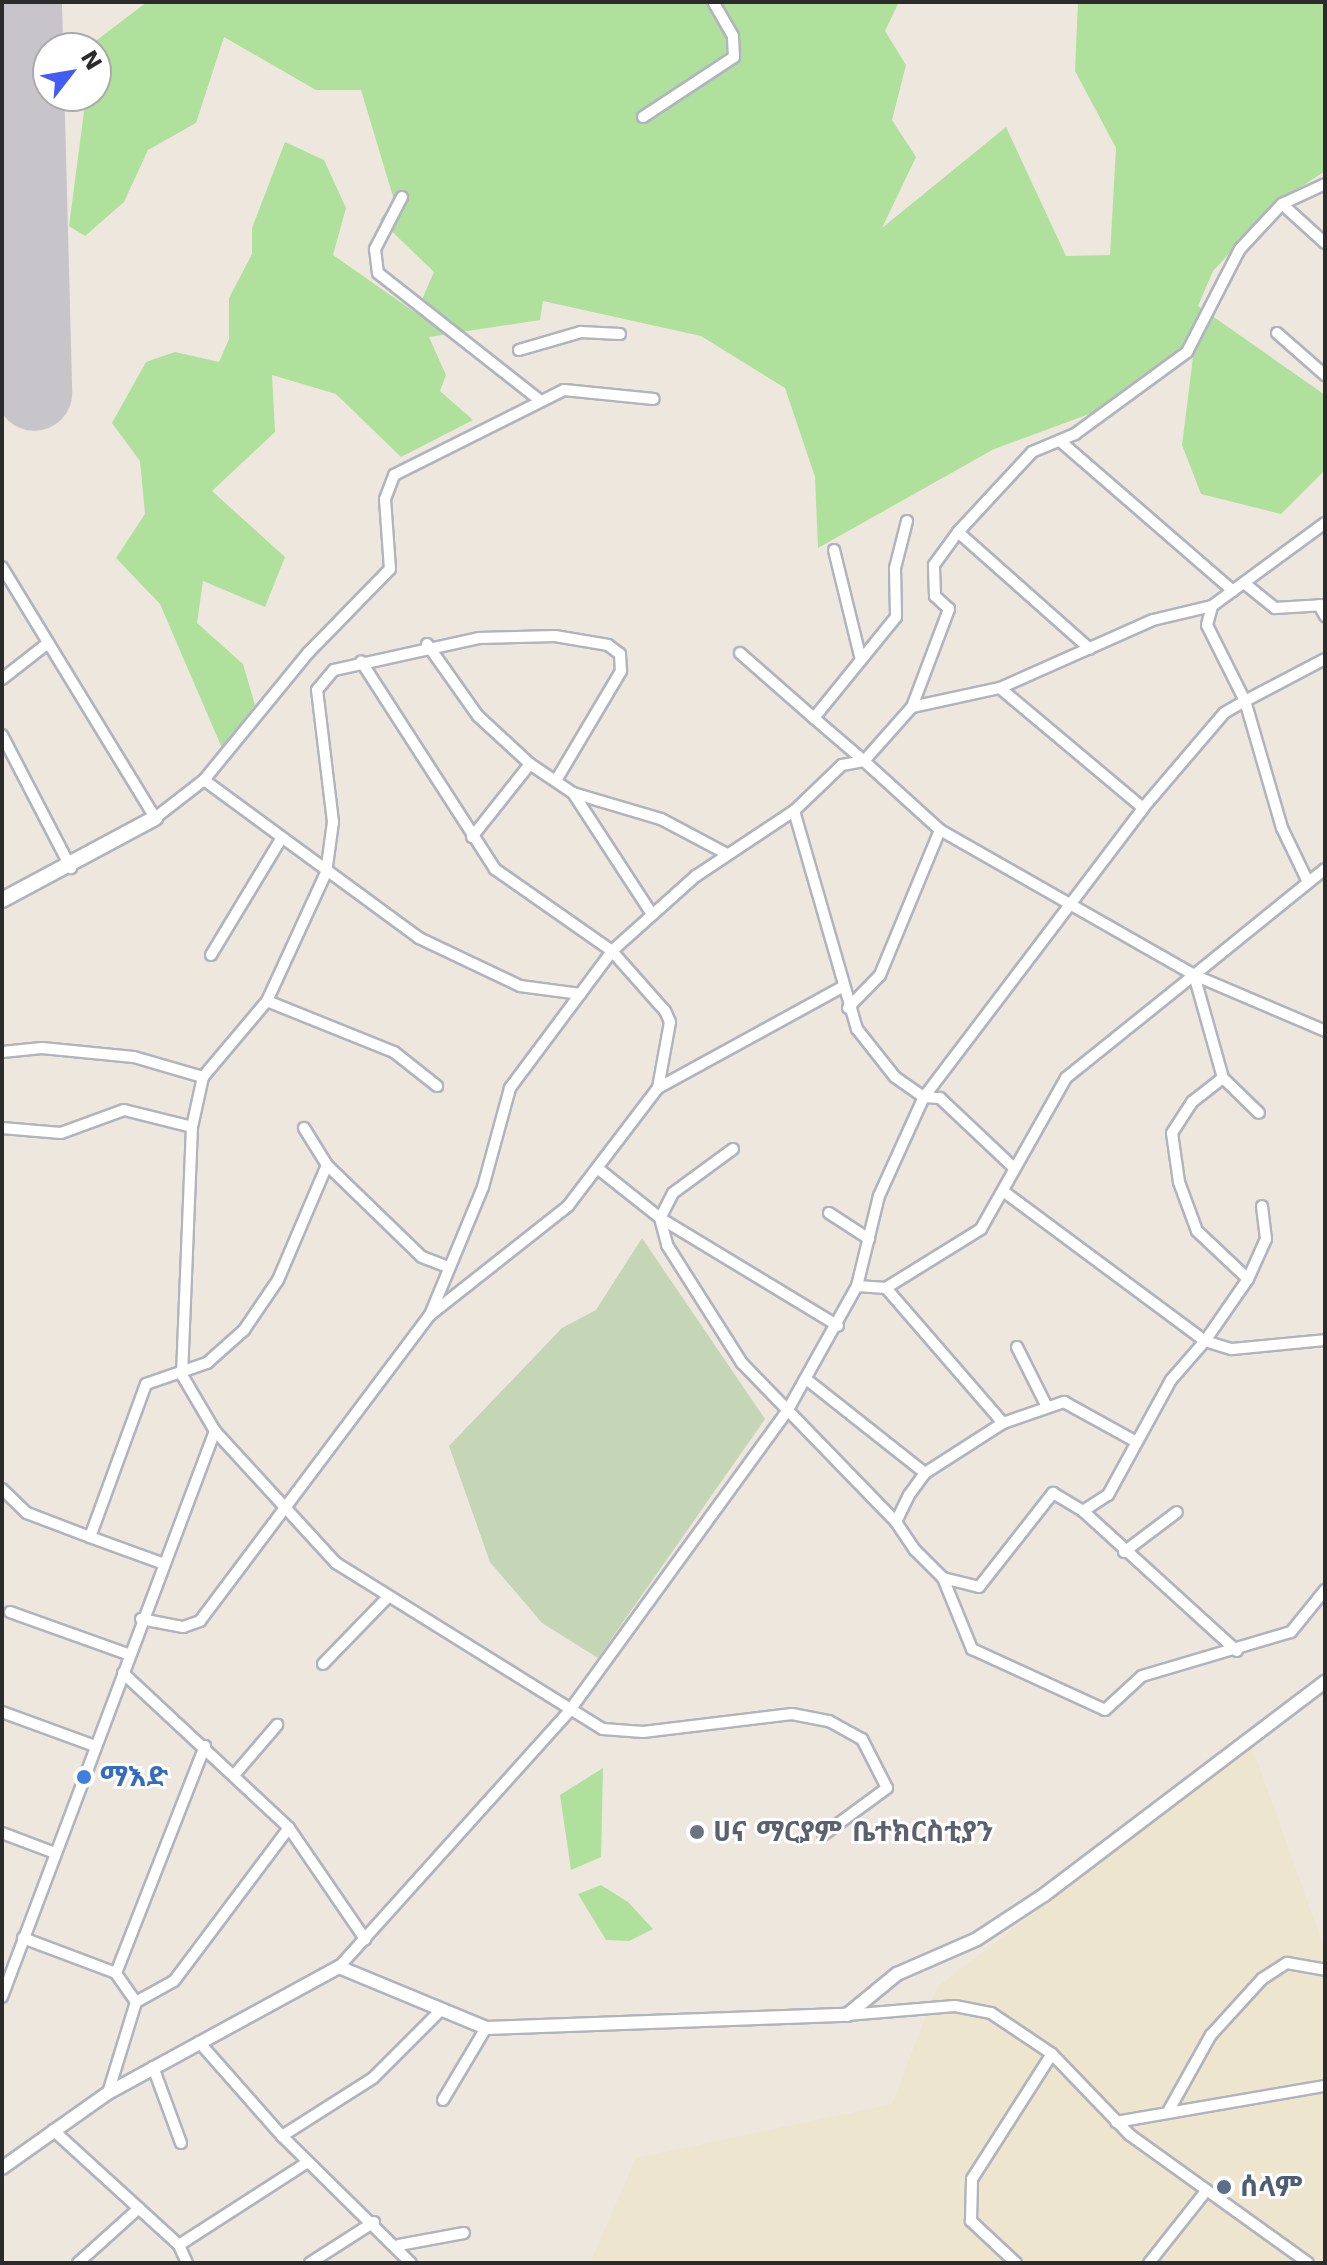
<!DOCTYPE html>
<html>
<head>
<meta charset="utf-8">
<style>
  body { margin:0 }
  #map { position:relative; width:1327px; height:2265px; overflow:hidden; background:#ede7de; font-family:"DejaVu Sans","Noto Sans Ethiopic",sans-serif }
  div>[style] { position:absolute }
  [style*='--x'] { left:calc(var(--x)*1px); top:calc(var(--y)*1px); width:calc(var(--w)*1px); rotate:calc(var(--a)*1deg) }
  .education>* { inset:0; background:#eee5ce }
  .green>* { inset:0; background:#b0e19c }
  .cemetery>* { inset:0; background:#c4d6b6 }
  .runway>* { height:76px; margin:-38px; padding:0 38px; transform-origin:38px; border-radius:38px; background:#c7c5ca }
  .roads { filter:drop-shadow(2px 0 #b1b4be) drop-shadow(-2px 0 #b1b4be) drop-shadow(0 2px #b1b4be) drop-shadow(0 -2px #b1b4be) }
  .minor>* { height:10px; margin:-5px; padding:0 5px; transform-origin:5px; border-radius:5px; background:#fff }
  .tertiary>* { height:12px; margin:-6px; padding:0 6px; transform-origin:6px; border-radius:6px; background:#fff }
  .secondary>* { height:14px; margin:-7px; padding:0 7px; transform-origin:7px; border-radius:7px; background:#fff }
  .dots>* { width:22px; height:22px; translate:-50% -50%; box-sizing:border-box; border:4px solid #fff; border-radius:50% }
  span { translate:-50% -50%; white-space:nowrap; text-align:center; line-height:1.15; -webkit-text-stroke:6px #fff; paint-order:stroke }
  .shop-label { font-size:28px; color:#366cbe; font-weight:700 }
  .left { translate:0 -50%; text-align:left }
  .worship-label { font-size:28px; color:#5b616d; font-weight:700 }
  .service-label { font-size:28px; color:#4e5e75; font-weight:700 }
  .frame { position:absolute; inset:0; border:4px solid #2b2b2b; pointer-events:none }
  .north { position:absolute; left:32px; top:32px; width:80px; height:80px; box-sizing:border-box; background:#fff; border:2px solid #aaa; border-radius:50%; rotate:59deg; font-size:22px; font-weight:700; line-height:32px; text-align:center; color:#2b2b2b }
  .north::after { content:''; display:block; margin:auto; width:28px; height:36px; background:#435cf4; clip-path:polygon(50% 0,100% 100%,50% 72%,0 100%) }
</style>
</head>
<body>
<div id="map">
  <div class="education">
    <div style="clip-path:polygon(1252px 1747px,1325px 1950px,1325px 2263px,590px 2263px,636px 2158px,892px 2104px,937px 1987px)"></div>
  </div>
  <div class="green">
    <div style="clip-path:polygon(147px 2px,899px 2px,885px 31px,906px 65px,892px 120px,916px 157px,882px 228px,1006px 127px,1066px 256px,1110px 255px,1116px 148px,1075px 71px,1078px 2px,1325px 2px,1325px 171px,1274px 205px,1213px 271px,1198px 306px,1325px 395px,1325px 470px,1281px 514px,1201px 494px,1182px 445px,1193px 357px,1122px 402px,994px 449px,818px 548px,815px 477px,785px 388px,701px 336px,543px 301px,540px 320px,429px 337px,446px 375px,440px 391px,473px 420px,401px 457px,336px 394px,272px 375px,275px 432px,212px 491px,285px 557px,265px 607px,203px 581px,197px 623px,243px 664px,255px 705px,222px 748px,160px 604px,116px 558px,145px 514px,140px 461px,112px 423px,146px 362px,175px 352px,219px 362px,229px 339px,229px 298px,252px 254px,252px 228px,285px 142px,324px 160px,346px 208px,333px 255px,416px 313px,434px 272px,380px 220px,394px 200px,361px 90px,316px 90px,224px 37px,196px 123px,148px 150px,124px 202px,85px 236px,69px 226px,86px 96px,96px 96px,93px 43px)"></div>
    <div style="clip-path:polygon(603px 1768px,601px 1857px,571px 1870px,560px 1795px)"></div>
    <div style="clip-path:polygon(601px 1885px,628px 1902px,653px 1929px,629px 1941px,606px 1940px,578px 1894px)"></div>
  </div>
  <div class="cemetery">
    <div style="clip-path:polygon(642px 1238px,765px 1419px,598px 1658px,542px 1623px,490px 1562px,449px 1446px,562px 1328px,596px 1310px)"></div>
  </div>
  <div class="runway">
    <div style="--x:24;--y:2;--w:391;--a:88.5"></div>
  </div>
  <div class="roads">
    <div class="minor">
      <div style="--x:643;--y:117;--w:109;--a:-33.4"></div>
      <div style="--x:734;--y:57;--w:21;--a:-93"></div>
      <div style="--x:733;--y:36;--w:39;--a:-120"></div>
      <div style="--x:402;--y:197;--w:59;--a:117.4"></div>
      <div style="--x:375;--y:249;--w:24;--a:83"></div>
      <div style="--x:378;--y:273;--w:204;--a:38.2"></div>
      <div style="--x:1282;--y:204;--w:58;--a:42.2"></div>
      <div style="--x:1277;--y:333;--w:64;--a:41.2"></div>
      <div style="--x:519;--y:350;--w:65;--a:-16.2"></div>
      <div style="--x:581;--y:332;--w:39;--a:3"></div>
      <div style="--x:1060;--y:441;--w:229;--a:40.9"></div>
      <div style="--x:907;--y:521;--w:49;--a:104.3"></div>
      <div style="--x:895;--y:568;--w:49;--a:88.8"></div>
      <div style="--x:896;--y:617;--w:130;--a:129.1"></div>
      <div style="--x:814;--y:718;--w:66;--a:40.7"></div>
      <div style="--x:864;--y:761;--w:72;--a:-48.4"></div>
      <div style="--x:912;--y:707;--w:90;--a:-12.2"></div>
      <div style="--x:958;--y:532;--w:109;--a:-47.2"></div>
      <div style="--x:1032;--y:452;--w:47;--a:-22.7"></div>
      <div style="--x:1075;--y:434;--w:139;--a:-36.2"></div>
      <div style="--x:1187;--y:352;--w:116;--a:-62.8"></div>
      <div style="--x:1240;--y:249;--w:62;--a:-47"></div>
      <div style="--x:1282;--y:204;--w:47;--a:-24.9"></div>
      <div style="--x:834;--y:550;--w:113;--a:76.2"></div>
      <div style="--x:2;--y:567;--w:294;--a:58.6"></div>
      <div style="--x:155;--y:818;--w:62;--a:-37.8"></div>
      <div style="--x:204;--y:780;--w:164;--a:-50.7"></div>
      <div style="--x:308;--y:653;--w:117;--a:-45.7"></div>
      <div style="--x:390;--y:569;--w:70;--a:-94.1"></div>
      <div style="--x:385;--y:499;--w:26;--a:-69"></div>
      <div style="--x:394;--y:475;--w:190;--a:-26.6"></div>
      <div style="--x:564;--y:390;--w:90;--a:5.7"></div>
      <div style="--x:1244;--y:583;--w:40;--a:39"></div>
      <div style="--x:1275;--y:608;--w:50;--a:-3.4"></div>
      <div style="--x:1319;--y:605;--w:13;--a:61"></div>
      <div style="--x:427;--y:644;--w:88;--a:54.7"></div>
      <div style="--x:478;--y:716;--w:71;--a:42.7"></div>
      <div style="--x:530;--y:764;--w:52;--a:34"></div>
      <div style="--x:573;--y:793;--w:92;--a:16.5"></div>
      <div style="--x:661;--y:819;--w:75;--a:27.9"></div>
      <div style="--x:740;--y:653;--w:98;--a:41.3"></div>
      <div style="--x:2;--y:679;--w:58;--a:-38"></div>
      <div style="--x:912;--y:707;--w:105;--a:-69.3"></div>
      <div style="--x:949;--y:609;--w:19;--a:-137"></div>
      <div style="--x:935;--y:596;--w:31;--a:-92"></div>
      <div style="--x:934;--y:565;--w:41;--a:-54"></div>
      <div style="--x:958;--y:532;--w:176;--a:41.6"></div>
      <div style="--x:2;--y:735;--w:150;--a:62.6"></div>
      <div style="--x:204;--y:780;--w:267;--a:36.3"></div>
      <div style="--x:419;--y:938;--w:112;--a:25.4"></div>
      <div style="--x:520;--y:986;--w:61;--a:7.6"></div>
      <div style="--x:573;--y:793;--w:145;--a:56.9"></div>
      <div style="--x:1143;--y:808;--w:187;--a:-140"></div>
      <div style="--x:1000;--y:688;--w:167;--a:-24"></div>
      <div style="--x:1153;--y:620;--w:61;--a:-13.3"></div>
      <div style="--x:1212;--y:606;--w:140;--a:-36.3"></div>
      <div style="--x:794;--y:811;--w:227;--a:73.9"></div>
      <div style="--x:857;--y:1029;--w:61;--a:51.6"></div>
      <div style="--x:895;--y:1077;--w:35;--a:35"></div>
      <div style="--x:924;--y:1097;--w:16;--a:4"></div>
      <div style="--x:940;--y:1098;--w:99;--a:43.4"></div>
      <div style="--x:472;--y:837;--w:93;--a:-51.5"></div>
      <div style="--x:1325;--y:869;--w:169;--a:141"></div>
      <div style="--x:1194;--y:975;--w:142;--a:23.1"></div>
      <div style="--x:1308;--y:882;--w:60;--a:-115.7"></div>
      <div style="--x:1282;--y:828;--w:132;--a:-106.2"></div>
      <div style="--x:1245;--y:701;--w:90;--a:-27.7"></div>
      <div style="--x:211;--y:955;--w:135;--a:-58.9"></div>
      <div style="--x:267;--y:1001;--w:137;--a:21.9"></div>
      <div style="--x:394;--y:1052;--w:55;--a:38.3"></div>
      <div style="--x:848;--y:1008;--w:46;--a:-45.9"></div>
      <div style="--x:880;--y:975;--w:157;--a:-67.5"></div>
      <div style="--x:2;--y:1052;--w:40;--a:-5.7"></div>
      <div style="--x:42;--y:1048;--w:92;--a:5.6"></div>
      <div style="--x:134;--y:1057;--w:72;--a:16.2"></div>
      <div style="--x:203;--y:1077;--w:99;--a:-49.9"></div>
      <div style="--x:267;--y:1001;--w:141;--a:-65.3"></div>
      <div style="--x:326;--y:873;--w:51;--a:-82.2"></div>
      <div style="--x:333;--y:822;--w:133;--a:-96.9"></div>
      <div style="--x:317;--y:690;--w:26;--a:-50"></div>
      <div style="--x:334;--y:670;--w:148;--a:-12.4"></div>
      <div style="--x:479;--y:638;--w:76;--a:-1.5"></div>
      <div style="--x:555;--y:636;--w:54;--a:9.6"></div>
      <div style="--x:608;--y:645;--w:15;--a:37"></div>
      <div style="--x:620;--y:654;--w:17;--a:87"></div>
      <div style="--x:621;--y:671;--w:126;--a:120.7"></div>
      <div style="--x:1223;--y:1078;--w:50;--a:44.2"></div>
      <div style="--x:658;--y:1088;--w:209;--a:-28.7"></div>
      <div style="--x:2;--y:1128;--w:59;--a:4.8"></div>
      <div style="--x:61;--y:1133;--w:67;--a:-20.1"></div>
      <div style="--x:124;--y:1110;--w:70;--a:14"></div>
      <div style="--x:192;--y:1127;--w:51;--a:-77.6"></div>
      <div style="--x:304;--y:1128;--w:44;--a:58.1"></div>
      <div style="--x:733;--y:1149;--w:74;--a:143.7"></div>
      <div style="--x:673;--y:1193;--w:28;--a:117"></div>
      <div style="--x:660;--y:1218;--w:28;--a:75"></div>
      <div style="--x:667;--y:1245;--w:140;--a:57.6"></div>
      <div style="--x:742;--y:1363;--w:221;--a:45.9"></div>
      <div style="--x:601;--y:1171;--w:75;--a:38.5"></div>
      <div style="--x:660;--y:1218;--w:208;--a:31.2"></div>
      <div style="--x:1003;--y:1191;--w:252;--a:36.6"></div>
      <div style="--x:1205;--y:1341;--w:75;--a:-55.3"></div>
      <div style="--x:1248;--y:1279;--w:70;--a:-136.7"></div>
      <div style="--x:1197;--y:1231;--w:52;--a:-110.2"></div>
      <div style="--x:1179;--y:1182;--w:49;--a:-98.1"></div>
      <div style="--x:1172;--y:1133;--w:37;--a:-57"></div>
      <div style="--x:1192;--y:1102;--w:39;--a:-38"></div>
      <div style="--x:1223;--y:1078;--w:107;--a:-105.7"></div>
      <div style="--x:829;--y:1213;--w:48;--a:33"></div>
      <div style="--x:1248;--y:1279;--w:44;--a:-65.8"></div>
      <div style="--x:1266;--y:1239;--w:33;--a:-97"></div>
      <div style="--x:857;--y:1286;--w:29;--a:4"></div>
      <div style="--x:430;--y:1315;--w:139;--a:-67.5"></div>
      <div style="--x:483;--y:1187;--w:103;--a:-74.7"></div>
      <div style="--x:510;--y:1088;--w:171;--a:-53.3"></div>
      <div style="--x:612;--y:951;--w:113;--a:-41.8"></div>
      <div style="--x:696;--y:876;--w:118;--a:-33.6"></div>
      <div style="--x:794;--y:811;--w:66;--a:-43.8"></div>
      <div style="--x:842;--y:765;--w:22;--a:-10"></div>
      <div style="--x:864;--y:761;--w:103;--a:42.2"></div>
      <div style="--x:940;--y:830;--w:292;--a:29.7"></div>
      <div style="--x:1194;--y:975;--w:164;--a:141.2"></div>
      <div style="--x:1066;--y:1078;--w:173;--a:119.4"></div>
      <div style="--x:981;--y:1229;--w:112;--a:148.2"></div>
      <div style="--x:886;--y:1288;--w:179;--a:49.1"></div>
      <div style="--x:1003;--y:1423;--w:93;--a:147.3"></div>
      <div style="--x:925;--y:1473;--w:27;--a:126"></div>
      <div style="--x:909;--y:1495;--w:30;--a:116"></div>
      <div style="--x:896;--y:1522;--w:34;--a:56"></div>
      <div style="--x:915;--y:1550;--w:40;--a:45"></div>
      <div style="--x:943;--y:1578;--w:37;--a:14"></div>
      <div style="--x:979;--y:1587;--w:120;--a:-51.8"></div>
      <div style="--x:1053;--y:1493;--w:35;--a:31"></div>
      <div style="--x:1083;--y:1511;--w:30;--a:-33"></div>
      <div style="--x:1108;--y:1495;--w:131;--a:-61.3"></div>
      <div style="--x:1171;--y:1380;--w:52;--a:-48.9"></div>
      <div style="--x:1205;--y:1341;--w:28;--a:17"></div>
      <div style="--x:1232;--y:1349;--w:93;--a:-5.5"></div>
      <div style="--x:1017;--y:1347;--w:65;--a:63.4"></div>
      <div style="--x:806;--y:1379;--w:152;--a:38.3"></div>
      <div style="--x:1003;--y:1423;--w:65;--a:-19"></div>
      <div style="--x:1064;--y:1402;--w:81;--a:28.8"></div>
      <div style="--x:215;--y:1431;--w:179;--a:47.5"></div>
      <div style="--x:336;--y:1563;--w:314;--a:31.9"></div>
      <div style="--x:603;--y:1729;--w:40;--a:4.3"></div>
      <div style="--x:643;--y:1732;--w:150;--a:-6.9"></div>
      <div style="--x:792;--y:1714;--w:38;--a:11"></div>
      <div style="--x:829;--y:1721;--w:38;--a:29"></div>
      <div style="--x:862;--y:1739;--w:55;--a:63"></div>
      <div style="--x:887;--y:1788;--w:79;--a:143.7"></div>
      <div style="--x:2;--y:1489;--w:35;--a:44"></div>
      <div style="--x:27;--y:1513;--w:67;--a:20.9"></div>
      <div style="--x:90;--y:1537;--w:163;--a:-69.9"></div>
      <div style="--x:146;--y:1384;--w:65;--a:-19"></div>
      <div style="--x:207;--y:1363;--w:50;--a:-41.7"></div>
      <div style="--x:244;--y:1330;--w:60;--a:-55.8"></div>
      <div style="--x:278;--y:1280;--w:125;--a:-66.9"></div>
      <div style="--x:327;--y:1165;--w:132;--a:44.1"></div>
      <div style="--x:422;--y:1257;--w:28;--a:21"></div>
      <div style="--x:1083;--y:1511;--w:208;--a:42.3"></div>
      <div style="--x:90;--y:1537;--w:79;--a:20"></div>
      <div style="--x:1124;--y:1552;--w:66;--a:-37"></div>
      <div style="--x:943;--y:1578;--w:77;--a:67.8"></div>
      <div style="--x:972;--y:1649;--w:146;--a:24.6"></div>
      <div style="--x:1105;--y:1710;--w:50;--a:-42.6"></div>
      <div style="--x:1142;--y:1676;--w:155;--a:-16.5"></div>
      <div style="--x:1291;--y:1632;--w:54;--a:-51"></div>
      <div style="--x:10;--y:1612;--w:124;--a:19.7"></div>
      <div style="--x:141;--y:1619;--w:43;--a:10.8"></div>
      <div style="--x:183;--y:1627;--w:18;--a:-19"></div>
      <div style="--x:200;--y:1621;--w:383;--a:-53.1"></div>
      <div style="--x:430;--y:1315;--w:176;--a:-38.3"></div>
      <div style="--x:568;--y:1206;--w:148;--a:-52.7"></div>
      <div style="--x:658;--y:1088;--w:67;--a:-79.7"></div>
      <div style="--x:670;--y:1022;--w:12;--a:-114"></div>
      <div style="--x:665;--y:1011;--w:80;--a:-131.5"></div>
      <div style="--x:612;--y:951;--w:143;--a:-145"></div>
      <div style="--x:495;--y:869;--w:247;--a:-122.8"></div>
      <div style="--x:323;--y:1664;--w:93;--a:-45.9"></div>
      <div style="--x:123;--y:1673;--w:227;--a:43"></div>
      <div style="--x:289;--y:1828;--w:135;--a:55.6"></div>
      <div style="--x:2;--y:1712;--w:99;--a:20.1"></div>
      <div style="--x:235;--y:1774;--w:65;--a:-49.4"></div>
      <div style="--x:2;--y:1833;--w:57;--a:20.7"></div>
      <div style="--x:23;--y:1938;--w:99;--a:20.6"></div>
      <div style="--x:116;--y:1973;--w:244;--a:-68.6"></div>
      <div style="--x:339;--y:1967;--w:346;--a:-48"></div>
      <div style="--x:570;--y:1710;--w:367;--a:-54"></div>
      <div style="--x:786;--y:1413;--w:145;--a:-60.8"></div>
      <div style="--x:857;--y:1286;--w:93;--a:-76.3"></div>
      <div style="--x:879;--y:1196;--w:109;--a:-65.6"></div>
      <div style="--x:924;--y:1097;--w:363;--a:-52.8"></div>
      <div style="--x:1143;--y:808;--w:125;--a:-49.5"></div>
      <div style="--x:1224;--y:713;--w:24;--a:-30"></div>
      <div style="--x:1245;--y:701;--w:85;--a:-116.6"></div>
      <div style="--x:1207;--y:625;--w:20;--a:-75"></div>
      <div style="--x:2;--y:1997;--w:605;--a:-69.38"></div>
      <div style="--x:215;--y:1431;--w:65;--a:-120.5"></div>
      <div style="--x:182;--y:1375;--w:248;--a:-87.7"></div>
      <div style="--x:136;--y:2002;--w:43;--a:-28.9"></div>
      <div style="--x:174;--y:1981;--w:191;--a:-53.1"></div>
      <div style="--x:847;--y:2015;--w:108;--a:-4.8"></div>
      <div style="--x:955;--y:2006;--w:37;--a:11"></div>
      <div style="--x:991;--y:2013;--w:73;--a:33.9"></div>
      <div style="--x:1052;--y:2054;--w:112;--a:46.1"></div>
      <div style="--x:1130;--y:2135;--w:219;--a:35.7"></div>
      <div style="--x:199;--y:2042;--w:125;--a:48.6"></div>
      <div style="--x:282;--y:2136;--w:108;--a:-32.5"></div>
      <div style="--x:373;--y:2078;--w:93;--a:-45"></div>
      <div style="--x:153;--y:2067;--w:81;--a:69.8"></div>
      <div style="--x:108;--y:2093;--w:95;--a:-72.9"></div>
      <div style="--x:136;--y:2002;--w:35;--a:-125"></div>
      <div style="--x:443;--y:2100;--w:84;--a:-59.2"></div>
      <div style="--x:1169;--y:2110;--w:86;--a:-60.8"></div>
      <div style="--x:1211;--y:2035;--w:76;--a:-47.7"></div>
      <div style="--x:1262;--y:1979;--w:30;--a:-33"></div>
      <div style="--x:1287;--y:1963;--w:39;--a:10"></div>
      <div style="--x:1116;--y:2122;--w:212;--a:-9.8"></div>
      <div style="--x:53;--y:2130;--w:171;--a:42.4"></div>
      <div style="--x:179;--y:2245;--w:20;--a:66"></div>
      <div style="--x:282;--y:2136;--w:181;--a:44.6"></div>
      <div style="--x:179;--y:2245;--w:153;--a:-32.8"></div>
      <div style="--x:399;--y:2245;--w:66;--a:-10.5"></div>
      <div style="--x:78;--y:2263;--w:82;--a:-42"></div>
      <div style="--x:310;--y:2263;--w:76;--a:-32.6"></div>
      <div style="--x:1016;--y:2263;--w:62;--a:-137"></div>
      <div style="--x:971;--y:2221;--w:42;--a:-88.6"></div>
      <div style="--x:972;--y:2179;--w:148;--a:-57.4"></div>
      <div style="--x:1149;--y:2263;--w:92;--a:-51.6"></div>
    </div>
    <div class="tertiary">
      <div style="--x:2;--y:2168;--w:130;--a:-35.3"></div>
      <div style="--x:108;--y:2093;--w:263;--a:-28.6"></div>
      <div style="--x:339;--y:1967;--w:159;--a:22.5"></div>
      <div style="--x:486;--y:2028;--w:361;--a:-2.1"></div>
      <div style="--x:847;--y:2015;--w:65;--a:-39.4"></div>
      <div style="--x:897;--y:1974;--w:87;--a:-23.6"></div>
      <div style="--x:977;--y:1939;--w:80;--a:-33.3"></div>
      <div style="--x:1044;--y:1895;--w:353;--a:-37.2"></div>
    </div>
    <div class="secondary">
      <div style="--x:2;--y:900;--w:174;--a:-28.2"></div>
    </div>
  </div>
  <div class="dots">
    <div style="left:84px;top:1777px;background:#3f7fe0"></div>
    <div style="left:697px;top:1832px;background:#6b7280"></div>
    <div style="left:1224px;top:2187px;background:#5c6f8a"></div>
  </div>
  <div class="shop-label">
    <span class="left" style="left:100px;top:1777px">ማእድ</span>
  </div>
  <div class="worship-label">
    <span class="left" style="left:713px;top:1832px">ሀና ማርያም ቤተክርስቲያን</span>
  </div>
  <div class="service-label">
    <span class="left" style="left:1240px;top:2187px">ሰላም</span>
  </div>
  <div class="frame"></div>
  <div class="north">N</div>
</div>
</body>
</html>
